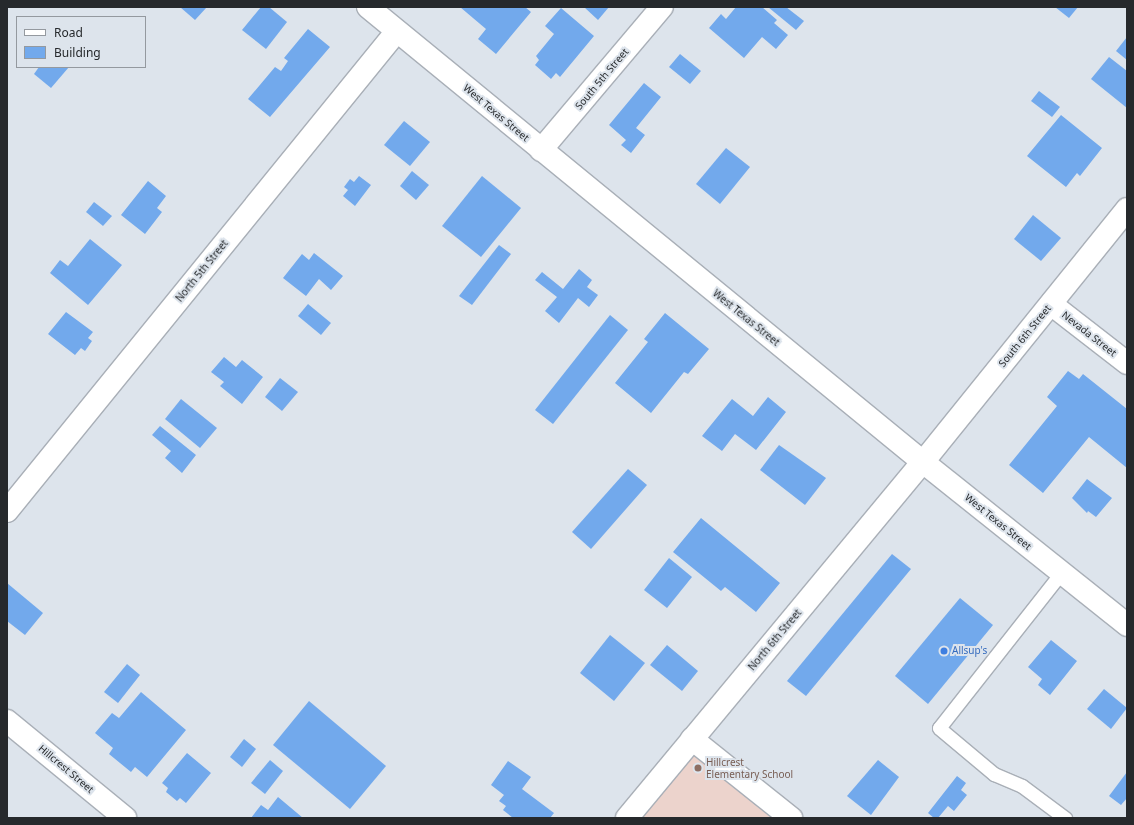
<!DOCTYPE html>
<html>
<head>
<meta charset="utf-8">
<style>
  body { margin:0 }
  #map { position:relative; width:1134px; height:825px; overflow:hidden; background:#dde4ec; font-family:"Noto Sans",sans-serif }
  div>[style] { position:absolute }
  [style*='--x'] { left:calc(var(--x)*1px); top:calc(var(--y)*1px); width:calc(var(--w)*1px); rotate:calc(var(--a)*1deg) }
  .education>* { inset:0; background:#ecd3cc }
  .building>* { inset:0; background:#72a9ec }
  .roads { filter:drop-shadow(1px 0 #a9afb7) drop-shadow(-1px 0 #a9afb7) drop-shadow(0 1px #a9afb7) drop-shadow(0 -1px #a9afb7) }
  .lane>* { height:13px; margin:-6.5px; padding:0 6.5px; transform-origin:6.5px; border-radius:6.5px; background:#fff }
  .street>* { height:22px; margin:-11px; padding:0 11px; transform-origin:11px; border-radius:11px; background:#fff }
  .secondary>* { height:22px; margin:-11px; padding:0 11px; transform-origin:11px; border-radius:11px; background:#fff }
  .dots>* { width:11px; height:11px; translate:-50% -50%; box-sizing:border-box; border:2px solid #dde4ec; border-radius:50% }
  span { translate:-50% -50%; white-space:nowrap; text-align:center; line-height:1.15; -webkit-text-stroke:4px #dde4ec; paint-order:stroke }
  .street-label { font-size:10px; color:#26292c }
  .shop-label { font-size:10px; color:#366cbe }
  .left { translate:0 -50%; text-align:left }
  .education-label { font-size:10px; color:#785e54 }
  .frame { position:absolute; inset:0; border:8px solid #26292c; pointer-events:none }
  .legend { position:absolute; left:16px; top:16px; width:130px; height:52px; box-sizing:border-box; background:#dde4ec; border:1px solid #94999f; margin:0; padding:5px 7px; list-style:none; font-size:12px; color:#26292c }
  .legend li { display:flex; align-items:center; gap:8px; height:20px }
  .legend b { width:20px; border:1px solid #94999f }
</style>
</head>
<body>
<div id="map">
  <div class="education">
    <div style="clip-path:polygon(692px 739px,791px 818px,627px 818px)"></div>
  </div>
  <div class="building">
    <div style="clip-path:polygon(180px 7px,207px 7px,195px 20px)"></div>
    <div style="clip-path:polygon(261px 7px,269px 7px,287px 22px,266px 49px,242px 30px)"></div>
    <div style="clip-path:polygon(460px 7px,525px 7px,531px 12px,496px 54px,478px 39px,486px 29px)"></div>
    <div style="clip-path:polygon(584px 7px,609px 7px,598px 20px)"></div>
    <div style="clip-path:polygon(736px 7px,762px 7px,777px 20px,774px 23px,788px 35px,776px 49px,762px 37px,744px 58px,709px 28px,721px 14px,726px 19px)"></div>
    <div style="clip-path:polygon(768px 7px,786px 7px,804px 21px,796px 30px)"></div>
    <div style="clip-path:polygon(1055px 7px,1078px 7px,1069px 18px)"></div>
    <div style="clip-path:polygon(561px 8px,594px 36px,560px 77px,556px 73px,551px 79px,535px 65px,539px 60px,536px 56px,554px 34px,545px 26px)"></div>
    <div style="clip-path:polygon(308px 29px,330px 47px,270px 117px,248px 99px,275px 67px,281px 71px,288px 61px,284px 58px)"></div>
    <div style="clip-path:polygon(1127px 37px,1127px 60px,1116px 51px)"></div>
    <div style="clip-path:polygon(680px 54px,701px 71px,690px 84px,669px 67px)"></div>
    <div style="clip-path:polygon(1109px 57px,1127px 71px,1127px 108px,1091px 79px)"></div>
    <div style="clip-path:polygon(39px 67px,69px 67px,51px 88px,34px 74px)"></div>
    <div style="clip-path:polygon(644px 83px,661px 97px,636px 128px,645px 135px,631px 153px,621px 145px,626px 140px,609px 125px)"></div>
    <div style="clip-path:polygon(1039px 91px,1060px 107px,1052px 117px,1031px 101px)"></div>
    <div style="clip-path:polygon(1061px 115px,1102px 148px,1080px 176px,1077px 173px,1066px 187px,1027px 156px)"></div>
    <div style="clip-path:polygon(404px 121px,430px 142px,410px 166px,384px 145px)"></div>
    <div style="clip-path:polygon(726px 148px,750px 167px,720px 204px,696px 184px)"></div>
    <div style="clip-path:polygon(412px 171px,429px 185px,416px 200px,400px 186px)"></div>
    <div style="clip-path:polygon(359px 176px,371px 185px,355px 206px,343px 196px,348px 190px,344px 187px,350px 179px,354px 182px)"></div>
    <div style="clip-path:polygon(482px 176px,521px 208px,481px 257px,442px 226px)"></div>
    <div style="clip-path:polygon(148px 181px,166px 196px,157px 208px,162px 212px,145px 234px,121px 215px)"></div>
    <div style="clip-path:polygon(94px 202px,112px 216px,103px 226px,86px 212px)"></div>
    <div style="clip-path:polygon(1033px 215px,1061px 238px,1041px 261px,1014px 239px)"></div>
    <div style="clip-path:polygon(90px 239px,122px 265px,88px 305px,50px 273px,60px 260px,68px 266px)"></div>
    <div style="clip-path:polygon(499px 245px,511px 254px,472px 305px,459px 296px)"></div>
    <div style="clip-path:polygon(314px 253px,343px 276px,331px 290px,319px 279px,306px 296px,283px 278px,302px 254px,309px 260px)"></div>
    <div style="clip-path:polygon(579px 269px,592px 280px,587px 287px,598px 295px,589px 307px,578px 298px,559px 323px,545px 311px,557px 297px,535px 280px,542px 272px,563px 289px)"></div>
    <div style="clip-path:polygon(308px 304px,331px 323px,321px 335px,298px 316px)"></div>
    <div style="clip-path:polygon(66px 312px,93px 332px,88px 338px,92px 341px,85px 351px,81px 348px,75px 355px,48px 334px)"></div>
    <div style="clip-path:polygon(665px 313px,709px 349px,688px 374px,684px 372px,651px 413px,615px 383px,648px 342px,644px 339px)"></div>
    <div style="clip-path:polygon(610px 315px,628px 330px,553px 424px,535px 410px)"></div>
    <div style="clip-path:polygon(224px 357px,236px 367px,242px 360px,263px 377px,242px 404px,220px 386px,224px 382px,211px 372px)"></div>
    <div style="clip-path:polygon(1068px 371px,1079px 379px,1083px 374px,1127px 409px,1127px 468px,1089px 437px,1043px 493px,1009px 465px,1057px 406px,1047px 397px)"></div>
    <div style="clip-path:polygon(280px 378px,298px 392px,282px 411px,265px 397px)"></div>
    <div style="clip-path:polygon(768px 397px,786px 412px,756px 450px,735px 434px,722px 451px,702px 436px,732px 399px,753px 416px)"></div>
    <div style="clip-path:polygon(181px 399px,217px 428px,200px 448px,165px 419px)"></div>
    <div style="clip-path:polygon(160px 426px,196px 455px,182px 473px,165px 458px,171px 451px,152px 435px)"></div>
    <div style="clip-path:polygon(779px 445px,826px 478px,805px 505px,760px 470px)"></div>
    <div style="clip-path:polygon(628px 469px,647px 485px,591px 549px,572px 532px)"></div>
    <div style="clip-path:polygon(1087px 479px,1112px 498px,1096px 517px,1088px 511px,1087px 513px,1072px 498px)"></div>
    <div style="clip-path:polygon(701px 518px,780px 583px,756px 612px,725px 587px,721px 591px,673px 552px)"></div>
    <div style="clip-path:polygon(892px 554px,911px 569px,806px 696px,787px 681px)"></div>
    <div style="clip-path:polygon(669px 558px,692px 577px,667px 608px,644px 590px)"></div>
    <div style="clip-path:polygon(7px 583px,43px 613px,25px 635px,7px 621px)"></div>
    <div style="clip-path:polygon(960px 598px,993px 625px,928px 704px,895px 676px)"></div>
    <div style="clip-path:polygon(610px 635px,645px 663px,614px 701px,580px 673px)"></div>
    <div style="clip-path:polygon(1051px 640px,1077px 661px,1050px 695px,1038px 685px,1042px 679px,1028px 667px)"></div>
    <div style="clip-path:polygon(667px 645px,698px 671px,682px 691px,650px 665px)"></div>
    <div style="clip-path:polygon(127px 664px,140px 675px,118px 703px,104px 692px)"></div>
    <div style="clip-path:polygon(1104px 689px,1127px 708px,1111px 729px,1087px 709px)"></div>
    <div style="clip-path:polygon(141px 692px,186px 730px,147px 777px,135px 767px,131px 772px,109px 754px,113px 748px,95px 733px,112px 713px,119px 718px)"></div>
    <div style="clip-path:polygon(309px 701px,386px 766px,350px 809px,273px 745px)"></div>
    <div style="clip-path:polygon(244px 739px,256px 749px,242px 767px,230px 757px)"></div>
    <div style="clip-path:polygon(187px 753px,211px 773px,186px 803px,180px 798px,177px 801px,166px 792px,168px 788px,162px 783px)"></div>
    <div style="clip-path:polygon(270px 760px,283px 771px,265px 794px,251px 783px)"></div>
    <div style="clip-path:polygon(878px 760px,899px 777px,871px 815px,847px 796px)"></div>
    <div style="clip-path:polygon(508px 761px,531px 777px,522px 789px,554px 813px,550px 818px,513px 818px,503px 810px,506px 806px,499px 801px,504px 795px,491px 785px)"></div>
    <div style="clip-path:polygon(1127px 772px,1127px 798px,1121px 805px,1109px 796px)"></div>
    <div style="clip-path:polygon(957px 776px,966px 783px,961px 790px,967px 795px,954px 811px,948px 806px,938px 818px,934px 818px,928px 813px)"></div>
    <div style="clip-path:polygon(278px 797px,303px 818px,251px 818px,261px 805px,268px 810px)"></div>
  </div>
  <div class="roads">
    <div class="lane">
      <div style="--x:1061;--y:573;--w:197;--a:128.2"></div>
      <div style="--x:939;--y:728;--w:72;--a:39.9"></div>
      <div style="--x:994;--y:774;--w:30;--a:23"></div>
      <div style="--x:1022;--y:786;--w:54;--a:36.7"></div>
    </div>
    <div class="street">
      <div style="--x:541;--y:150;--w:187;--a:-49.8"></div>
      <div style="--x:1051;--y:304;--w:96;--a:37.8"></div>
      <div style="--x:7;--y:511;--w:618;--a:-50.91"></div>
      <div style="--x:7;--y:721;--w:153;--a:39.4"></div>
      <div style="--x:692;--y:739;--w:127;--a:38.6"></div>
    </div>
    <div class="secondary">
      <div style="--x:368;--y:7;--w:718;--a:39.35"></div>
      <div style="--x:923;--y:462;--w:261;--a:38.6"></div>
      <div style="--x:627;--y:818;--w:463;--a:-50.3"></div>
      <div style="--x:923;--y:462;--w:325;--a:-51.1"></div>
    </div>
  </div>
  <div class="dots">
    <div style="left:944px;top:651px;background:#3f7fe0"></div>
    <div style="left:698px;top:768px;background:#8d6e63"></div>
  </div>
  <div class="street-label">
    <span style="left:602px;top:79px;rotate:-50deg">South 5th Street</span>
    <span style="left:496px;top:113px;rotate:40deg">West Texas Street</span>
    <span style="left:202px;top:271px;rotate:-51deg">North 5th Street</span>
    <span style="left:746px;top:318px;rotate:39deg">West Texas Street</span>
    <span style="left:1089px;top:334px;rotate:38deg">Nevada Street</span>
    <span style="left:1025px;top:336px;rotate:-51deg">South 6th Street</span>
    <span style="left:998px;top:522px;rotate:39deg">West Texas Street</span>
    <span style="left:775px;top:640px;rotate:-50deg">North 6th Street</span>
    <span style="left:66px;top:769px;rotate:40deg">Hillcrest Street</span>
  </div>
  <div class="shop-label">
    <span class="left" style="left:952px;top:651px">Allsup's</span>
  </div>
  <div class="education-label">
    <span class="left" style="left:706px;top:768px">Hillcrest<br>Elementary School</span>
  </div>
  <div class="frame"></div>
  <ul class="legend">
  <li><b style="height:5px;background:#fff"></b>Road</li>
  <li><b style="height:11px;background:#72a9ec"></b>Building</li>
  </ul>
</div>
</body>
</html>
